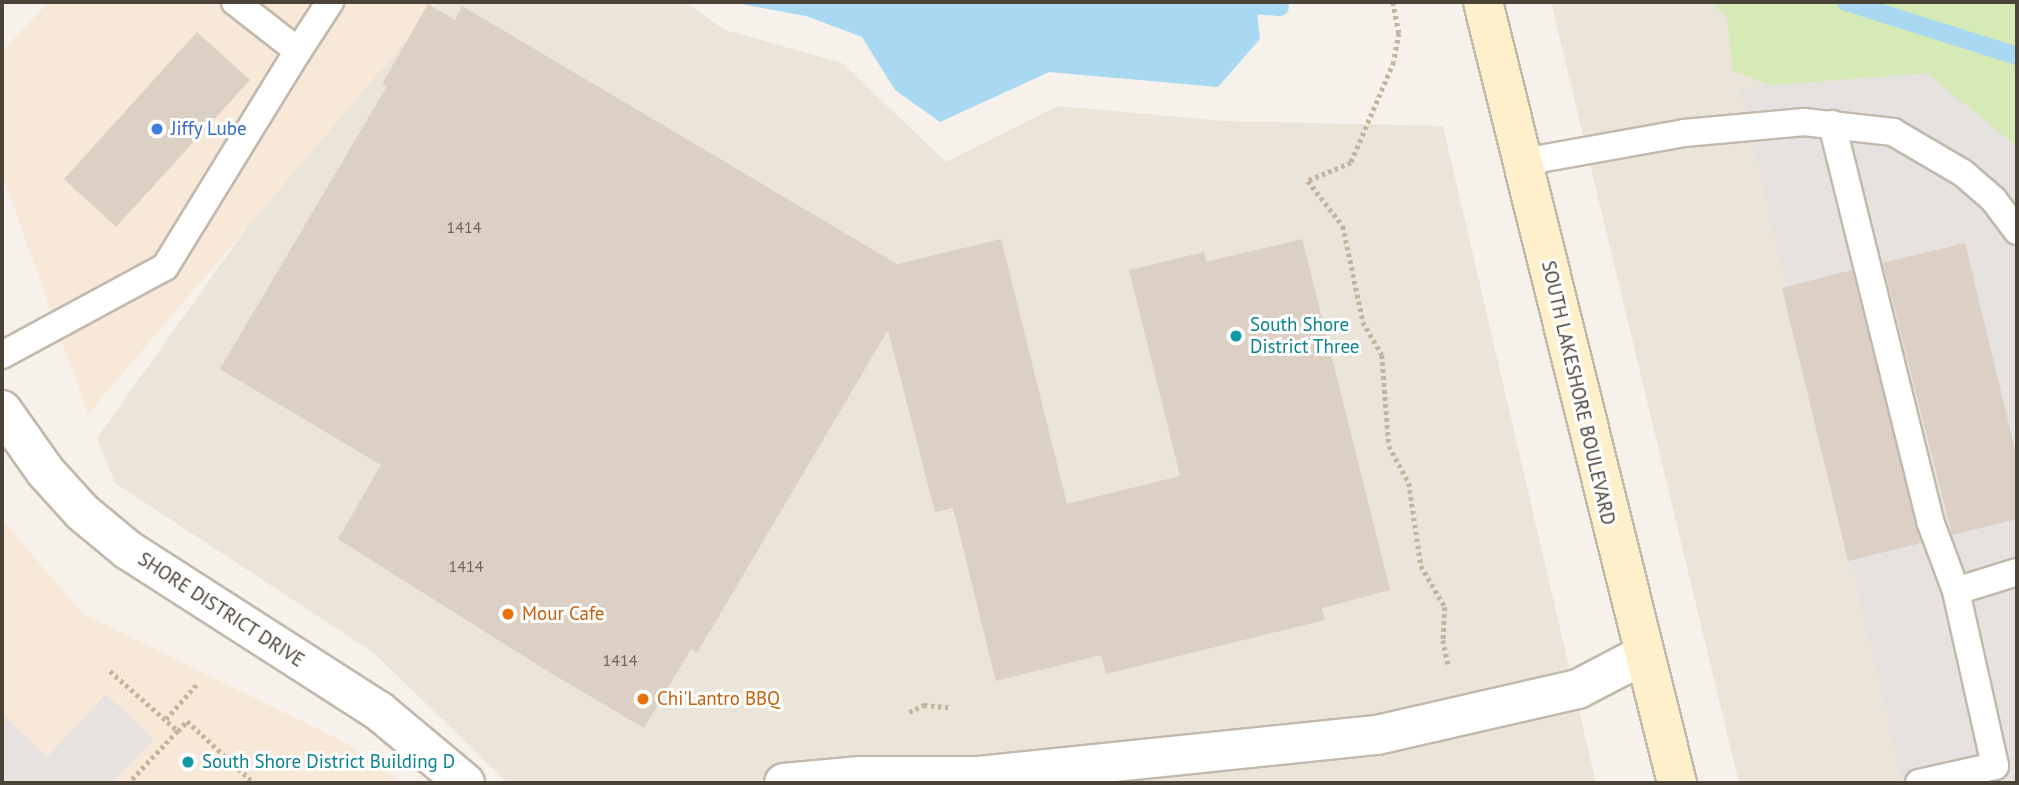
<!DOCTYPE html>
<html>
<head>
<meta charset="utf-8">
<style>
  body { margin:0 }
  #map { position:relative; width:2019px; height:785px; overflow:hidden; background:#f6f2eb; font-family:"PT Sans",sans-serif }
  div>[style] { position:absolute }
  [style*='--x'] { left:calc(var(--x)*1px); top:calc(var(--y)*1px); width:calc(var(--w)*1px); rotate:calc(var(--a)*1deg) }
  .residential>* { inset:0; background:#eae4d9 }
  .commercial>* { inset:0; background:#f7e8d7 }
  .green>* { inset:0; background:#d5eab4 }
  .parking>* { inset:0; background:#e5e2df }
  .water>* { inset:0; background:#a8d8f2 }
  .stream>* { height:18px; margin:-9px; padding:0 9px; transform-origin:9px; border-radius:9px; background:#a8d8f2 }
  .building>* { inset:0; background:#dbd0c3 }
  .path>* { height:4.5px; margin-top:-2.25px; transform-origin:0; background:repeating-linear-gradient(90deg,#c4b49e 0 3.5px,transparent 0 7px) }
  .roads { filter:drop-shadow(2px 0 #c2b9ad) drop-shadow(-2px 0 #c2b9ad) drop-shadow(0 2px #c2b9ad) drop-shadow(0 -2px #c2b9ad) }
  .lane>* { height:26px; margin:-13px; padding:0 13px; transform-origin:13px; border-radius:13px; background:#fff }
  .street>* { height:38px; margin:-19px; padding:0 19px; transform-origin:19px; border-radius:19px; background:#fff }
  .secondary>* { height:38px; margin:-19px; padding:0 19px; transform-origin:19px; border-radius:19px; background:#fff0cc }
  .dots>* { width:19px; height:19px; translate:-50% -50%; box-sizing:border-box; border:4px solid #fff; border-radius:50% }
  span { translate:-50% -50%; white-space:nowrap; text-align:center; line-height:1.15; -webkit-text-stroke:6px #fff; paint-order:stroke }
  .number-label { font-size:16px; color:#6f665b }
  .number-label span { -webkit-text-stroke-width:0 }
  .shop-label { font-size:19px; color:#366cbe }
  .left { translate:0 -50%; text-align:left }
  .culture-label { font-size:19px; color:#0d838f }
  .street-label { font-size:19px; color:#4b4238 }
  .food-label { font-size:19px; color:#c56008 }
  .frame { position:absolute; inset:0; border:4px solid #4b4238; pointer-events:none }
</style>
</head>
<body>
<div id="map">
  <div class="residential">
    <div style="clip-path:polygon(408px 2px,685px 2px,725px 30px,842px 63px,946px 162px,1058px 106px,1224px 121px,1443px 126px,1596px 783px,508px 783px,374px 653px,115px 483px,97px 438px)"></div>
    <div style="clip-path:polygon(1551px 2px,2017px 2px,2017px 783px,1739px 783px)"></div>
  </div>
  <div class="commercial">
    <div style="clip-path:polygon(49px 2px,439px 2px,88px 414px,2px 174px,2px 51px)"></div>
    <div style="clip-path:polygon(2px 520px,83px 614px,346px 743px,402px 783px,2px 783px)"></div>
  </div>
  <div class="green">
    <div style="clip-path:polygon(1711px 2px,2017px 2px,2017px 147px,1927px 73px,1770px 85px,1733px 71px,1727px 17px)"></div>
  </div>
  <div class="parking">
    <div style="clip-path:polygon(1927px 73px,2017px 147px,2017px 783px,1903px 783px,1740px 88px)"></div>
    <div style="clip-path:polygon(106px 694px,154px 739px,112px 783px,2px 783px,2px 714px,47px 757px)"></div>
  </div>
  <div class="water">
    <div style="clip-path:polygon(730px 2px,1256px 2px,1260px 39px,1218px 87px,1049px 72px,940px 122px,895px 90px,862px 37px,806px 16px)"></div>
  </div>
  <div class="stream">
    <div style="--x:1846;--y:2;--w:179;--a:17.5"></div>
    <div style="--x:1235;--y:4;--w:45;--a:3.8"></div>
  </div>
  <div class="building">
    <div style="clip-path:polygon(428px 4px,455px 20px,462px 6px,897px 264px,1001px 239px,1067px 504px,1180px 476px,1129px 270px,1204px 252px,1206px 262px,1302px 239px,1390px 590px,1322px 608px,1325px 620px,1106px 674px,1101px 655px,996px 681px,953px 508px,935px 512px,888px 330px,697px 653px,691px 649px,644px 728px,549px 672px,338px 539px,381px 465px,220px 369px,387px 86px,382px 84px)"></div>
    <div style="clip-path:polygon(197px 32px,250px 80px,116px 227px,64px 179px)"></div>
    <div style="clip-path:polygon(1965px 243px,2017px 458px,2017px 519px,1952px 535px,1883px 263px)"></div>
    <div style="clip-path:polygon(1852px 270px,1921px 543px,1848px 561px,1782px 288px)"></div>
  </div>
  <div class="path">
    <div style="--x:1393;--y:2;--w:32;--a:79"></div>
    <div style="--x:1399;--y:33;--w:29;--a:100"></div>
    <div style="--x:1394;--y:62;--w:110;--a:113.1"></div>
    <div style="--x:1351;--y:163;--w:47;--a:157.3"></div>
    <div style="--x:1308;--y:181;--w:57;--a:52.1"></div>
    <div style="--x:1343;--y:226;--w:98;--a:78.2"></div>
    <div style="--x:1363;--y:322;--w:38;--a:60"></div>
    <div style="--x:1382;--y:355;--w:91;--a:85.6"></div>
    <div style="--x:1389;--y:446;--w:42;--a:61.6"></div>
    <div style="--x:1409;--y:483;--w:84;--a:81.8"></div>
    <div style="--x:1421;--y:566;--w:48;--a:59.7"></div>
    <div style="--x:1445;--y:607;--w:33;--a:93"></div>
    <div style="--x:1443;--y:640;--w:25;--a:78"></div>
    <div style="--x:110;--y:671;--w:91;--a:41.4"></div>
    <div style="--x:178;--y:731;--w:71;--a:133.3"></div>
    <div style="--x:909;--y:712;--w:17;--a:-25"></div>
    <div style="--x:924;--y:705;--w:25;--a:5"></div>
    <div style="--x:166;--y:719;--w:47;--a:-48.5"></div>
    <div style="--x:178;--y:731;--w:13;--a:-48"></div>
    <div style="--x:187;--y:721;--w:91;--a:42.8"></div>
  </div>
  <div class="roads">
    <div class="lane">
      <div style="--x:298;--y:51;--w:59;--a:-56.9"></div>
      <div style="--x:1832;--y:124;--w:409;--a:76.1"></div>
      <div style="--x:1930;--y:521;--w:75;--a:69.6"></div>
      <div style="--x:1956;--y:591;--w:179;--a:77.4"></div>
      <div style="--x:1995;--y:766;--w:78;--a:167.4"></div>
      <div style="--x:1523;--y:162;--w:164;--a:-10.2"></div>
      <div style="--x:1684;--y:133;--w:121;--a:-5.2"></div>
      <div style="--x:1804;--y:122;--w:90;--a:6.4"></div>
      <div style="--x:1893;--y:132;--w:81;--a:30.4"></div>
      <div style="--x:1963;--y:173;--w:40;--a:41"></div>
      <div style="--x:1993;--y:199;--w:40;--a:53"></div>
      <div style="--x:2;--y:355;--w:185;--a:-28.4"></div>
      <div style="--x:165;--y:267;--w:254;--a:-58.4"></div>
      <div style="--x:298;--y:51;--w:80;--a:-142.1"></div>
      <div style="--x:1956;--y:591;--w:64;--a:-17.3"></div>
    </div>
    <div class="street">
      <div style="--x:2;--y:410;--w:75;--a:54.8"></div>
      <div style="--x:45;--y:471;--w:55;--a:47.9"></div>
      <div style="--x:82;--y:512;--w:60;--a:39.6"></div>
      <div style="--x:128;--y:550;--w:298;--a:32.7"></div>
      <div style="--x:379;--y:711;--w:112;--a:39.9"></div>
      <div style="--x:784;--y:783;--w:77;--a:-5.2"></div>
      <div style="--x:861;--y:776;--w:118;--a:0"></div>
      <div style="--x:979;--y:776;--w:400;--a:-5.9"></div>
      <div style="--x:1377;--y:735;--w:206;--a:-12.9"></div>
      <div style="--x:1578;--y:689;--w:73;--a:-27.6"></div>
    </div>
    <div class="secondary">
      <div style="--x:1483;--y:2;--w:805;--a:76.05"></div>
    </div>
  </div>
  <div class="dots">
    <div style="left:157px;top:129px;background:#3f7fe0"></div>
    <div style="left:1236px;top:336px;background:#0f9aa8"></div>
    <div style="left:508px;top:614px;background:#e8710a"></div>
    <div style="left:643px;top:699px;background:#e8710a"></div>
    <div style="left:188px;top:762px;background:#0f9aa8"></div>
  </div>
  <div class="number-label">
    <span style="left:464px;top:227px">1414</span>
    <span style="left:466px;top:566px">1414</span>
    <span style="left:620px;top:660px">1414</span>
  </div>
  <div class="shop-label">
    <span class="left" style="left:171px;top:129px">Jiffy Lube</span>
  </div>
  <div class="culture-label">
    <span class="left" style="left:1250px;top:336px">South Shore<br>District Three</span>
    <span class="left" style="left:202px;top:762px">South Shore District Building D</span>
  </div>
  <div class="street-label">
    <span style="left:1578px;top:393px;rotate:77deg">SOUTH LAKESHORE BOULEVARD</span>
    <span style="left:221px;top:610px;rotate:33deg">SHORE DISTRICT DRIVE</span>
  </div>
  <div class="food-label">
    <span class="left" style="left:522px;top:614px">Mour Cafe</span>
    <span class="left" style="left:657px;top:699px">Chi'Lantro BBQ</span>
  </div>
  <div class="frame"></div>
</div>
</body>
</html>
